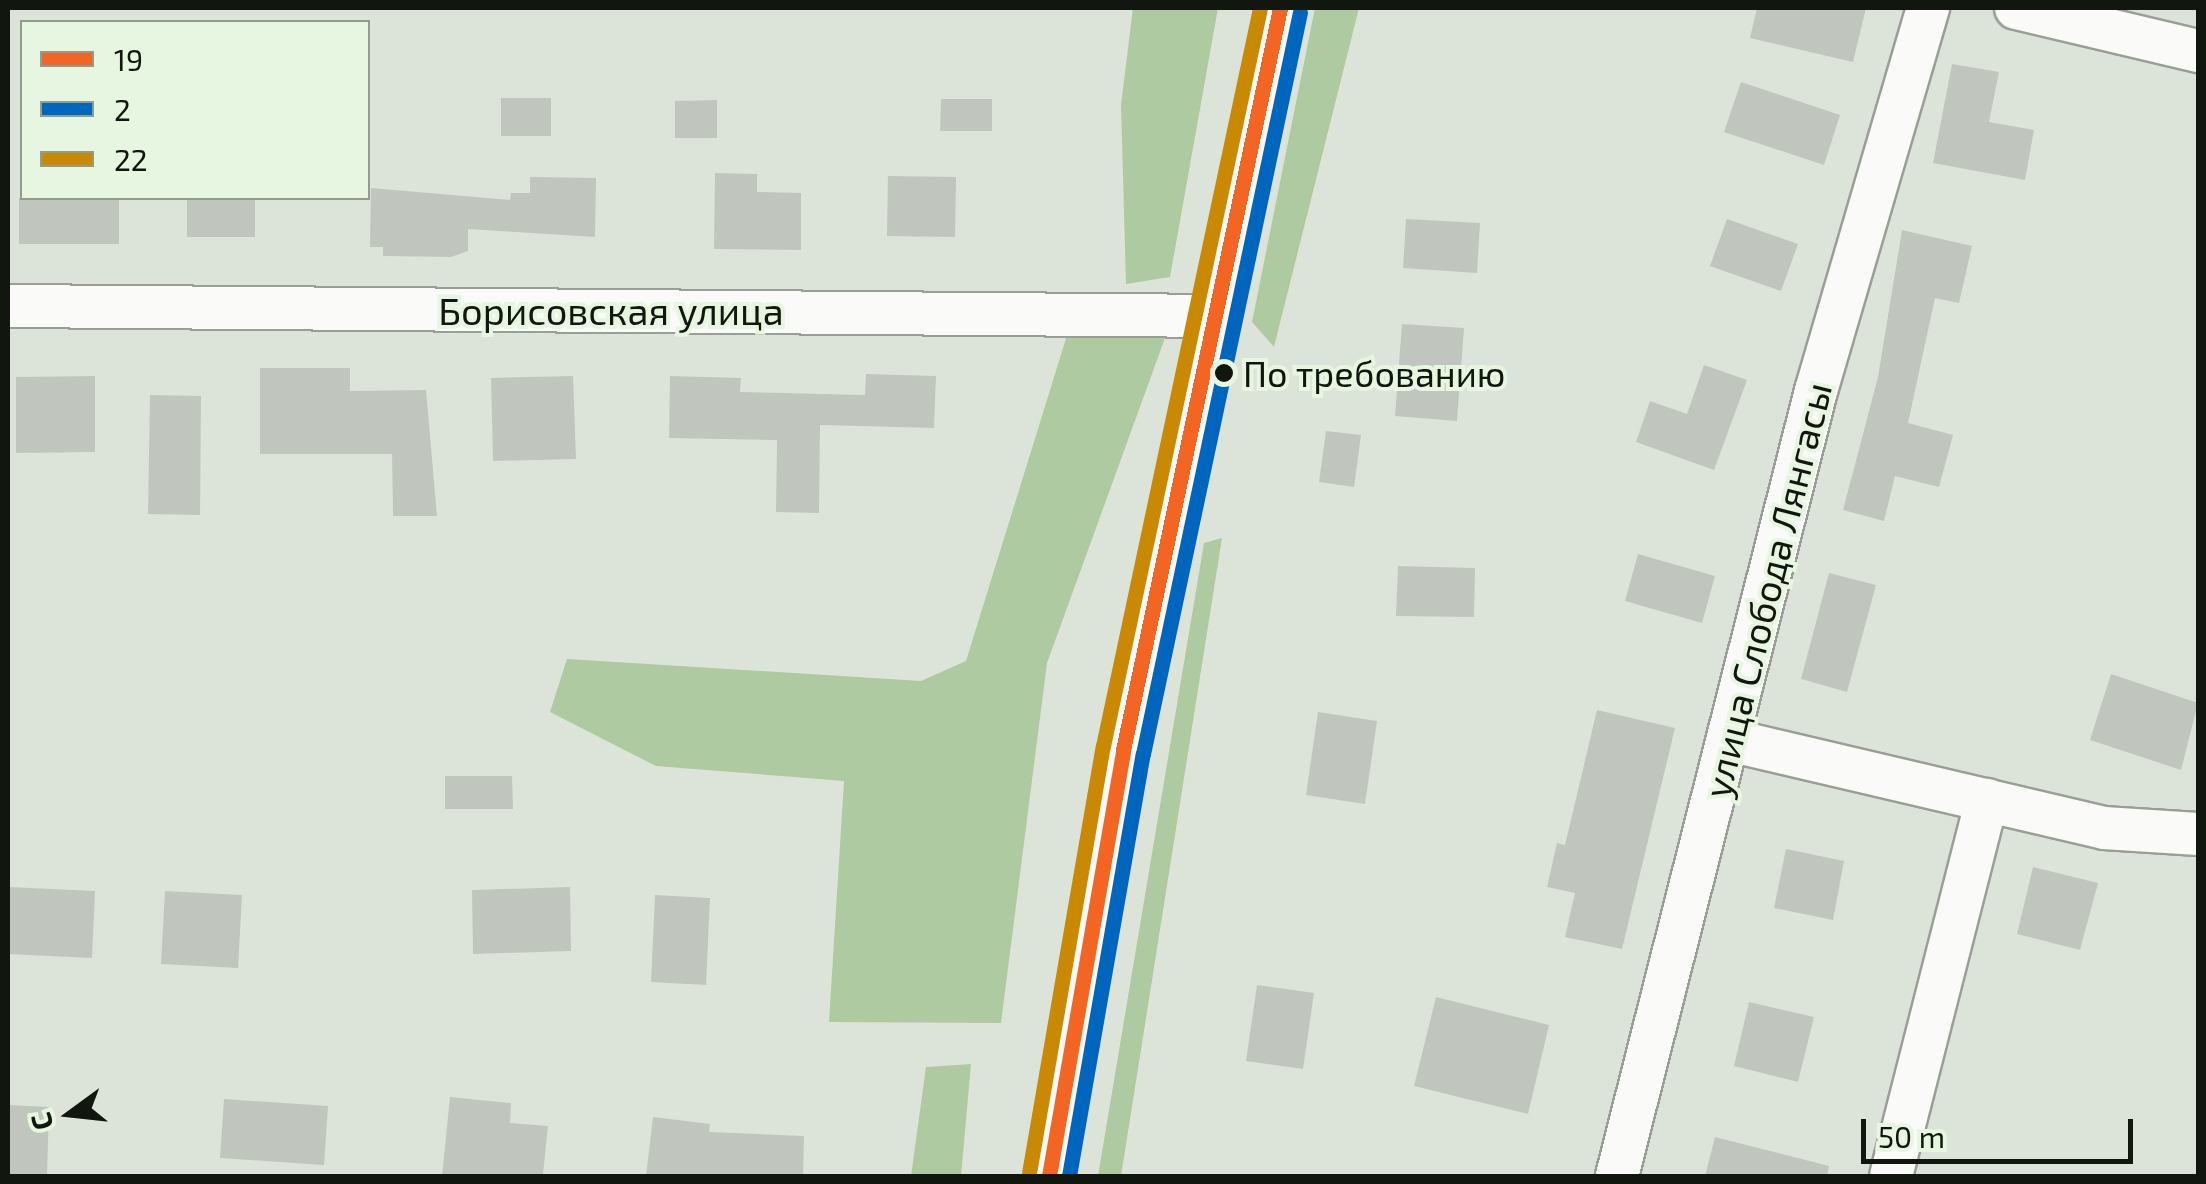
<!DOCTYPE html>
<html>
<head>
<meta charset="utf-8">
<style>
  body { margin:0 }
  #map { position:relative; width:2206px; height:1184px; overflow:hidden; background:#dce4d9; font-family:"Exo 2",sans-serif }
  div>[style] { position:absolute }
  [style*='--x'] { left:calc(var(--x)*1px); top:calc(var(--y)*1px); width:calc(var(--w)*1px); rotate:calc(var(--a)*1deg) }
  .forest>* { inset:0; background:#aecaa1 }
  .building>* { inset:0; background:#c0c6bd }
  .roads { filter:drop-shadow(2px 0 #999f96) drop-shadow(-2px 0 #999f96) drop-shadow(0 2px #999f96) drop-shadow(0 -2px #999f96) }
  .minor>* { height:42px; margin:-21px; padding:0 21px; transform-origin:21px; border-radius:21px; background:#fafbf9 }
  .bus-1>* { height:15px; margin:-7.5px; padding:0 7.5px; transform-origin:7.5px; border-radius:7.5px; background:#f26522 }
  .bus-2>* { height:15px; margin:-7.5px; padding:0 7.5px; transform-origin:7.5px; border-radius:7.5px; background:#0065bd }
  .bus-3>* { height:15px; margin:-7.5px; padding:0 7.5px; transform-origin:7.5px; border-radius:7.5px; background:#c98903 }
  .dots>* { width:28px; height:28px; translate:-50% -50%; box-sizing:border-box; border:5px solid #e7f6e1; border-radius:50% }
  span { translate:-50% -50%; white-space:nowrap; text-align:center; line-height:1.15; -webkit-text-stroke:8px #e7f6e1; paint-order:stroke }
  .bus-label { font-size:36px; color:#11160f }
  .left { translate:0 -50%; text-align:left }
  .street-label { font-size:38px; color:#11160f }
  .frame { position:absolute; inset:0; border:10px solid #11160f; pointer-events:none }
  .legend { position:absolute; left:20px; top:20px; width:350px; height:180px; box-sizing:border-box; background:#e7f6e1; border:2px solid #919c8d; margin:0; padding:12px 18px; list-style:none; font-size:30px; color:#11160f }
  .legend li { display:flex; align-items:center; gap:20px; height:50px }
  .legend b { width:50px; border:2px solid #919c8d }
  .north { position:absolute; left:20px; top:1064px; width:100px; height:100px; -webkit-text-stroke:8px #e7f6e1; paint-order:stroke; rotate:255deg; font-size:28px; font-weight:700; line-height:40px; text-align:center; color:#11160f }
  .north::after { content:''; display:block; margin:auto; width:35px; height:45px; background:#11160f; clip-path:polygon(50% 0,100% 100%,50% 72%,0 100%) }
  .scale { position:absolute; left:1861px; top:1119px; width:272px; height:45px; box-sizing:border-box; border:5px solid #11160f; border-top:0; padding-left:12px; font-size:30px; line-height:35px; white-space:nowrap; color:#11160f; -webkit-text-stroke:8px #e7f6e1; paint-order:stroke }
</style>
</head>
<body>
<div id="map">
  <div class="forest">
    <div style="clip-path:polygon(1133px 8px,1218px 8px,1170px 277px,1126px 284px,1121px 105px)"></div>
    <div style="clip-path:polygon(1315px 8px,1359px 8px,1274px 347px,1252px 322px)"></div>
    <div style="clip-path:polygon(1169px 327px,1047px 663px,1001px 1023px,829px 1022px,844px 781px,656px 766px,550px 712px,567px 659px,921px 681px,966px 661px,1068px 332px)"></div>
    <div style="clip-path:polygon(1222px 538px,1121px 1176px,1098px 1176px,1204px 543px)"></div>
    <div style="clip-path:polygon(971px 1064px,961px 1176px,911px 1176px,926px 1067px)"></div>
  </div>
  <div class="building">
    <div style="clip-path:polygon(1757px 8px,1866px 8px,1853px 62px,1750px 38px)"></div>
    <div style="clip-path:polygon(1952px 64px,1999px 72px,1989px 122px,2034px 130px,2025px 180px,1933px 163px)"></div>
    <div style="clip-path:polygon(1741px 82px,1840px 115px,1824px 165px,1724px 132px)"></div>
    <div style="clip-path:polygon(501px 98px,551px 98px,551px 136px,501px 136px)"></div>
    <div style="clip-path:polygon(941px 99px,992px 99px,992px 131px,940px 131px)"></div>
    <div style="clip-path:polygon(717px 100px,717px 138px,675px 138px,675px 101px)"></div>
    <div style="clip-path:polygon(715px 173px,757px 174px,757px 192px,801px 193px,801px 250px,714px 249px)"></div>
    <div style="clip-path:polygon(888px 176px,956px 177px,955px 237px,887px 236px)"></div>
    <div style="clip-path:polygon(530px 177px,596px 178px,595px 237px,468px 229px,468px 251px,451px 257px,383px 256px,383px 247px,370px 247px,371px 188px,510px 200px,511px 193px,530px 193px)"></div>
    <div style="clip-path:polygon(19px 198px,119px 199px,119px 244px,19px 244px)"></div>
    <div style="clip-path:polygon(187px 198px,255px 198px,255px 237px,187px 237px)"></div>
    <div style="clip-path:polygon(1406px 219px,1480px 223px,1477px 273px,1403px 268px)"></div>
    <div style="clip-path:polygon(1727px 219px,1798px 244px,1781px 291px,1710px 266px)"></div>
    <div style="clip-path:polygon(1902px 230px,1972px 246px,1959px 303px,1935px 298px,1908px 423px,1953px 435px,1939px 487px,1895px 476px,1884px 521px,1843px 510px,1878px 377px)"></div>
    <div style="clip-path:polygon(1402px 324px,1464px 328px,1457px 421px,1395px 416px)"></div>
    <div style="clip-path:polygon(1704px 365px,1747px 380px,1714px 470px,1636px 442px,1650px 401px,1687px 414px)"></div>
    <div style="clip-path:polygon(260px 368px,350px 368px,350px 391px,426px 390px,437px 516px,393px 516px,392px 454px,260px 454px)"></div>
    <div style="clip-path:polygon(866px 374px,936px 376px,934px 428px,820px 425px,819px 513px,776px 512px,777px 440px,669px 438px,670px 376px,741px 378px,740px 392px,865px 395px)"></div>
    <div style="clip-path:polygon(95px 376px,95px 452px,16px 453px,16px 377px)"></div>
    <div style="clip-path:polygon(573px 376px,576px 459px,493px 461px,491px 378px)"></div>
    <div style="clip-path:polygon(150px 395px,201px 396px,200px 515px,148px 514px)"></div>
    <div style="clip-path:polygon(1326px 431px,1361px 435px,1354px 487px,1319px 482px)"></div>
    <div style="clip-path:polygon(1638px 554px,1715px 576px,1702px 623px,1625px 601px)"></div>
    <div style="clip-path:polygon(1398px 566px,1475px 568px,1474px 617px,1396px 616px)"></div>
    <div style="clip-path:polygon(1829px 573px,1876px 585px,1847px 692px,1801px 679px)"></div>
    <div style="clip-path:polygon(2111px 674px,2198px 703px,2181px 770px,2090px 740px)"></div>
    <div style="clip-path:polygon(1597px 710px,1675px 728px,1622px 949px,1565px 937px,1575px 893px,1547px 887px,1557px 843px,1565px 845px)"></div>
    <div style="clip-path:polygon(1318px 712px,1377px 721px,1365px 804px,1306px 795px)"></div>
    <div style="clip-path:polygon(445px 776px,512px 776px,513px 809px,445px 809px)"></div>
    <div style="clip-path:polygon(1786px 849px,1844px 861px,1833px 920px,1774px 908px)"></div>
    <div style="clip-path:polygon(2033px 867px,2098px 883px,2080px 950px,2017px 934px)"></div>
    <div style="clip-path:polygon(8px 887px,95px 891px,92px 958px,8px 954px)"></div>
    <div style="clip-path:polygon(570px 887px,571px 951px,473px 954px,472px 890px)"></div>
    <div style="clip-path:polygon(165px 891px,242px 895px,238px 968px,161px 964px)"></div>
    <div style="clip-path:polygon(655px 895px,710px 898px,706px 985px,651px 982px)"></div>
    <div style="clip-path:polygon(1257px 985px,1314px 993px,1303px 1069px,1246px 1061px)"></div>
    <div style="clip-path:polygon(1436px 997px,1549px 1025px,1528px 1114px,1414px 1086px)"></div>
    <div style="clip-path:polygon(1749px 1002px,1814px 1017px,1798px 1082px,1734px 1066px)"></div>
    <div style="clip-path:polygon(450px 1097px,511px 1103px,510px 1123px,548px 1126px,543px 1174px,442px 1176px)"></div>
    <div style="clip-path:polygon(224px 1099px,328px 1106px,324px 1165px,220px 1158px)"></div>
    <div style="clip-path:polygon(8px 1105px,49px 1107px,47px 1176px,8px 1176px)"></div>
    <div style="clip-path:polygon(653px 1117px,710px 1124px,709px 1132px,804px 1136px,803px 1176px,646px 1176px)"></div>
    <div style="clip-path:polygon(1715px 1137px,1829px 1166px,1827px 1176px,1705px 1176px)"></div>
  </div>
  <div class="roads">
    <div class="minor">
      <div style="--x:2016;--y:8;--w:187;--a:13.3"></div>
      <div style="--x:8;--y:306;--w:1207;--a:0.47"></div>
      <div style="--x:1729;--y:740;--w:385;--a:13.2"></div>
      <div style="--x:2104;--y:828;--w:94;--a:3.7"></div>
      <div style="--x:1049;--y:1176;--w:432;--a:-80.1"></div>
      <div style="--x:1123;--y:750;--w:758;--a:-78.05"></div>
      <div style="--x:1617;--y:1176;--w:810;--a:-75.78"></div>
      <div style="--x:1816;--y:391;--w:399;--a:-73.7"></div>
      <div style="--x:1891;--y:1176;--w:388;--a:-75.7"></div>
    </div>
  </div>
  <div class="bus-1">
    <div style="--x:1049;--y:1176;--w:432;--a:-80.1"></div>
    <div style="--x:1123;--y:750;--w:758;--a:-78.05"></div>
  </div>
  <div class="bus-2">
    <div style="--x:1069;--y:1176;--w:428;--a:-80.1"></div>
    <div style="--x:1143;--y:754;--w:758;--a:-78.05"></div>
  </div>
  <div class="bus-3">
    <div style="--x:1029;--y:1173;--w:433;--a:-80.2"></div>
    <div style="--x:1103;--y:746;--w:755;--a:-77.99"></div>
  </div>
  <div class="dots">
    <div style="left:1224px;top:373px;background:#11160f"></div>
  </div>
  <div class="bus-label">
    <span class="left" style="left:1243px;top:373px">По требованию</span>
  </div>
  <div class="street-label">
    <span style="left:611px;top:311px">Борисовская улица</span>
    <span style="left:1767px;top:590px;rotate:-76deg">улица Слобода Лянгасы</span>
  </div>
  <div class="frame"></div>
  <ul class="legend">
  <li><b style="height:12px;background:#f26522"></b>19</li>
  <li><b style="height:12px;background:#0065bd"></b>2</li>
  <li><b style="height:12px;background:#c98903"></b>22</li>
  </ul>
  <div class="north">С</div>
  <div class="scale">50 m</div>
</div>
</body>
</html>
